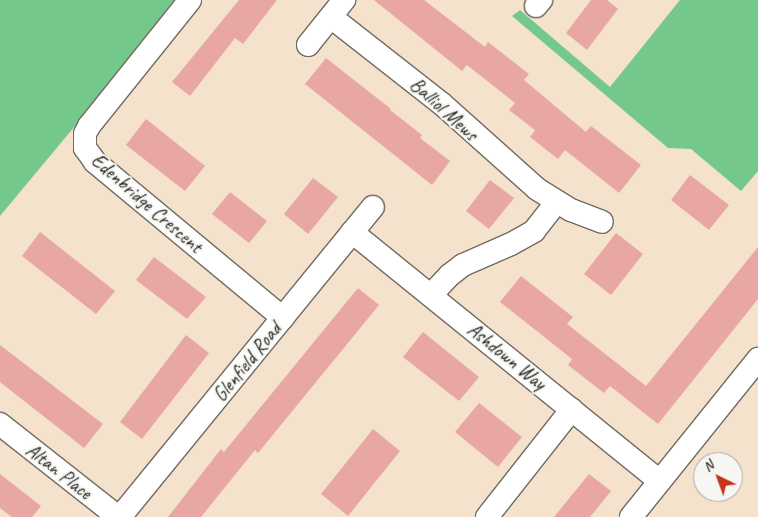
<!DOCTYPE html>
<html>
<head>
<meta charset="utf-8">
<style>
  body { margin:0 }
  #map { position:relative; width:758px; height:517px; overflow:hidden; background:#f4e2cc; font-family:Caveat,sans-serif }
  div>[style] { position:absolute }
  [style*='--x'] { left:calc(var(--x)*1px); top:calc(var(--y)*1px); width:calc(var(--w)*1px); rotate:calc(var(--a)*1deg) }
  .green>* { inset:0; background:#74c88c }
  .building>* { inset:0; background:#e8a7a2 }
  .roads { filter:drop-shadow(1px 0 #716b63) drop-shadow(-1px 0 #716b63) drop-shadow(0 1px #716b63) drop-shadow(0 -1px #716b63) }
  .minor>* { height:22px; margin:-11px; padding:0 11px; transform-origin:11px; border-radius:11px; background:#fff }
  span { translate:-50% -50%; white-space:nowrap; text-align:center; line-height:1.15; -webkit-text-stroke:4px #f6f6f2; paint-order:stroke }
  .street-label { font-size:20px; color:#2b2b2b }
  .north { position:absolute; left:693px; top:452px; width:50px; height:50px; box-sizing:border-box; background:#f6f6f2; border:1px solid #a5a5a2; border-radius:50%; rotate:318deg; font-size:14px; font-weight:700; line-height:20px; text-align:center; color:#2b2b2b }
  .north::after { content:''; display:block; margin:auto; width:18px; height:22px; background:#c8321e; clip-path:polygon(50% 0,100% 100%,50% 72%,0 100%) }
</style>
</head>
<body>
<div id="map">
  <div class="green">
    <div style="clip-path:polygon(0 0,180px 0,0 216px)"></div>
    <div style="clip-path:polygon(680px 0,758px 0,758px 171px,741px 191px,691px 149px,668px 148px,512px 16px,520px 10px,610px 87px)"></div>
  </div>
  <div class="building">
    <div style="clip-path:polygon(239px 0,277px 0,243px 44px,235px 38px,190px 96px,172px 82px)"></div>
    <div style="clip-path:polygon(374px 0,424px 0,485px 47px,488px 42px,529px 74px,524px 80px,586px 132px,591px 126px,641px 165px,619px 193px,565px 150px,558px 159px,530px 137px,535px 130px,509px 110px,515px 103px,467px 65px,462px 71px)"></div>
    <div style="clip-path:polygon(591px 0,607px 0,618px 9px,587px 50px,566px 33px)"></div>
    <div style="clip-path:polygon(326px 58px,391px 109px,390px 110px,422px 135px,420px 138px,450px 161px,432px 185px,305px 84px)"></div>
    <div style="clip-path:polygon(146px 119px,205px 166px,185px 191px,126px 145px)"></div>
    <div style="clip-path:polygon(690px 175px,729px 205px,709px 230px,671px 200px)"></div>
    <div style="clip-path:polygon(313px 178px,338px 197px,308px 234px,284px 214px)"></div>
    <div style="clip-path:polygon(490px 180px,514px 198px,489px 229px,466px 211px)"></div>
    <div style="clip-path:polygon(230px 192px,267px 221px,249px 243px,212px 214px)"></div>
    <div style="clip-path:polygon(40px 232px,115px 291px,96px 314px,22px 256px)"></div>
    <div style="clip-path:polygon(616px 233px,643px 254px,611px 295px,584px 274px)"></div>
    <div style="clip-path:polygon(758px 247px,758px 299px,658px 424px,610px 386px,604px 393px,568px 365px,572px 359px,500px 302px,521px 276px,573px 317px,567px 324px,646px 386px)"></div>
    <div style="clip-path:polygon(154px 257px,206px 297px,187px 319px,136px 280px)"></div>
    <div style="clip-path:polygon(358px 288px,379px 305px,258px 453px,255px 450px,201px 517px,168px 517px,221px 449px,224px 452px)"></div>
    <div style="clip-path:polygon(423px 332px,479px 377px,459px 401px,403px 357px)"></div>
    <div style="clip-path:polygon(186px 335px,209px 353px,142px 439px,120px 422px)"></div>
    <div style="clip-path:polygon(0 345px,103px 424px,84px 448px,0 382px)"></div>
    <div style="clip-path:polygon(479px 403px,522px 437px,498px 467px,455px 432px)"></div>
    <div style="clip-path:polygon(373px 429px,400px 451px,348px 516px,321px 494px)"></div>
    <div style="clip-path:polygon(0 474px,41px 506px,32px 517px,12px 517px,0 508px)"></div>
    <div style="clip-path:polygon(589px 474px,611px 491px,590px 517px,554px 517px)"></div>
  </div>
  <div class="roads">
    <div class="minor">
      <div style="--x:190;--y:0;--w:161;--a:128.7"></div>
      <div style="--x:89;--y:126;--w:9;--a:117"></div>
      <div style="--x:85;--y:134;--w:14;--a:90"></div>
      <div style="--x:85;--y:148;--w:17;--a:54"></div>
      <div style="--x:95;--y:162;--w:244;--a:39.7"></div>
      <div style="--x:536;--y:6;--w:8;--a:-50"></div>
      <div style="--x:331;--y:17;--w:141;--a:38.1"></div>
      <div style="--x:442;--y:104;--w:127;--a:41.8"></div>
      <div style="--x:537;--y:189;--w:40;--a:32"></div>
      <div style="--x:571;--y:210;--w:33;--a:21"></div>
      <div style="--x:308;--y:45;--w:58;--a:-51.3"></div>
      <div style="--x:352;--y:232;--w:396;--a:39"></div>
      <div style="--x:432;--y:294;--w:26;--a:-47"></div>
      <div style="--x:450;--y:275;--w:16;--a:-38"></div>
      <div style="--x:463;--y:265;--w:52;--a:-23.6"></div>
      <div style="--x:511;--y:244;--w:26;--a:-29"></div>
      <div style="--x:534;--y:231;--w:37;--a:-52"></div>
      <div style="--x:0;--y:424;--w:150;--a:38.2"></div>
      <div style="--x:120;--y:517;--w:400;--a:-50.8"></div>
      <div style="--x:487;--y:517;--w:137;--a:-51.8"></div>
      <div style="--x:631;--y:517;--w:203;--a:-51.2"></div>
    </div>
  </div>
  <div class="street-label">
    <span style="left:444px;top:109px;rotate:42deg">Balliol Mews</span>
    <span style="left:147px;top:203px;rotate:41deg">Edenbridge Crescent</span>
    <span style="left:507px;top:356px;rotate:39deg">Ashdown Way</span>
    <span style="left:247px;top:362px;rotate:-51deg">Glenfield Road</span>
    <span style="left:59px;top:471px;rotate:38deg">Altan Place</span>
  </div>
  <div class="north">N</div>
</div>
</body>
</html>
